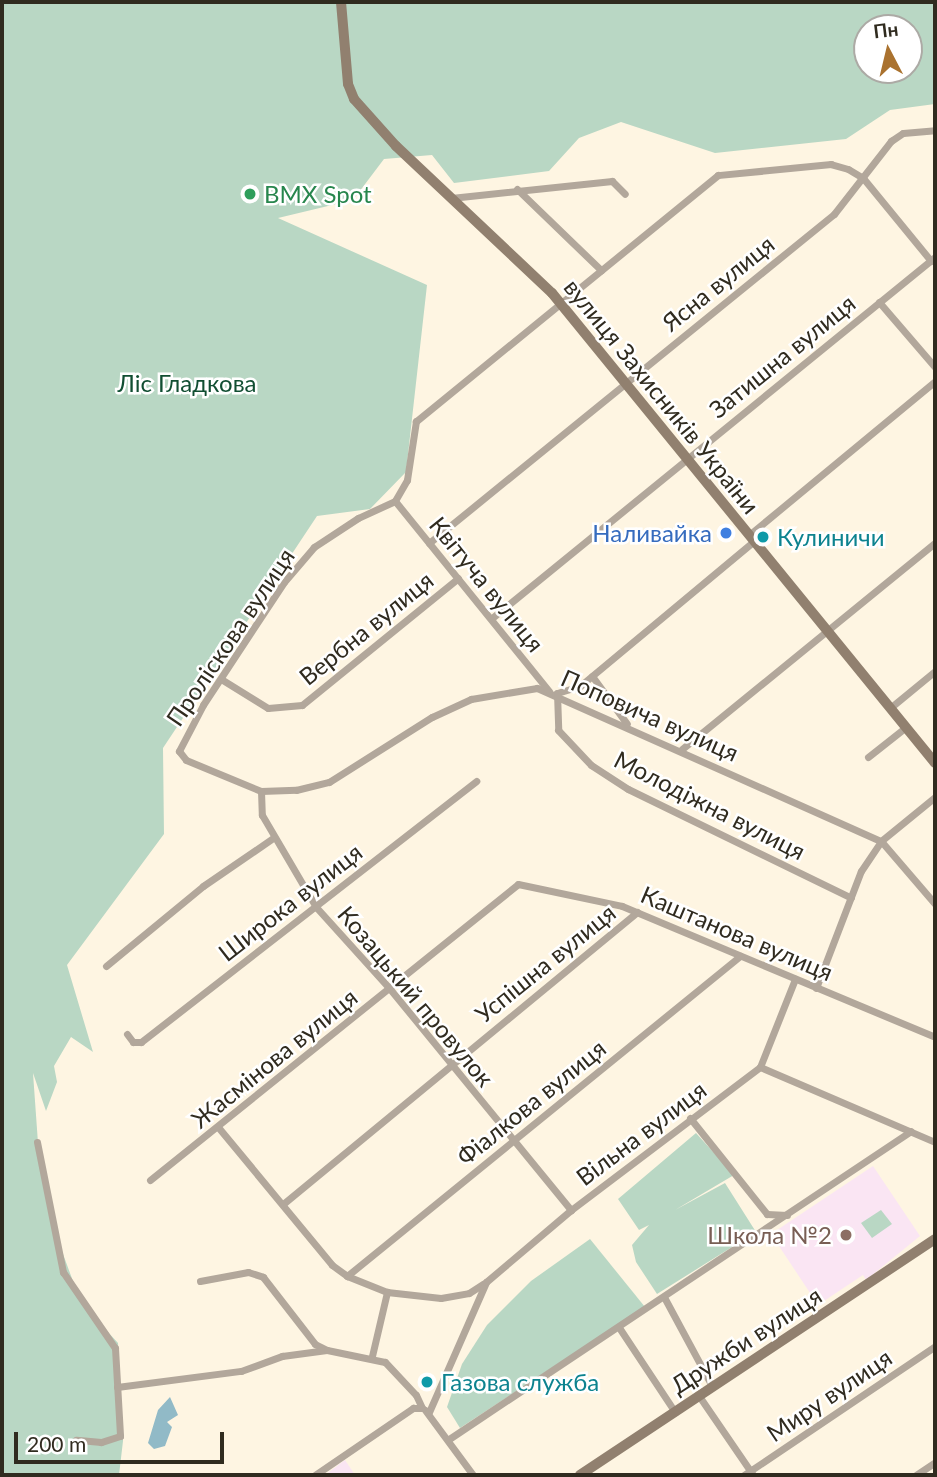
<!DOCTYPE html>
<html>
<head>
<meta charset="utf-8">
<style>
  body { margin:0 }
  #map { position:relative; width:937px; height:1477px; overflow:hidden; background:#fef5e2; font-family:Lato,sans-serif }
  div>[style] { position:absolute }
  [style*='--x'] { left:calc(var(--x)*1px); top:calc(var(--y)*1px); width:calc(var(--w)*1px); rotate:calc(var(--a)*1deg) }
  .education>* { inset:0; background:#fae5f3 }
  .green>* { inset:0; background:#b9d7c4 }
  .water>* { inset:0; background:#91bac7 }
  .street>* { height:7px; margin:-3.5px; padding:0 3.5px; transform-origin:3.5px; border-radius:3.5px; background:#b2a79b }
  .secondary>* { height:10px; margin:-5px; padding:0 5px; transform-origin:5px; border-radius:5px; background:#91806f }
  .dots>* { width:19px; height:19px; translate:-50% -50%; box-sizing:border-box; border:4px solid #fff; border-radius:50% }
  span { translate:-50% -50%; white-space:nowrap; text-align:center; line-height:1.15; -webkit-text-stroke:5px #fff; paint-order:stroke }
  .leisure-label { font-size:24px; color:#27864d }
  .left { translate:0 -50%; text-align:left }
  .street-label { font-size:24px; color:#302b1f }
  .park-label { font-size:24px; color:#114e32 }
  .shop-label { font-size:24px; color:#366cbe }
  .right { translate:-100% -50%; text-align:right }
  .culture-label { font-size:24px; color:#0d838f }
  .education-label { font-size:24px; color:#785e54 }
  .frame { position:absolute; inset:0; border:4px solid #302b1f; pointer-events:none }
  .north { position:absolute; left:853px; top:14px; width:70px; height:70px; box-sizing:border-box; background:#fff; border:2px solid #acaaa5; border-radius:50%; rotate:353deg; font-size:19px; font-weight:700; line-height:28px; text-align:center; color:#302b1f }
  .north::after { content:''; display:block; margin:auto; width:24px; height:32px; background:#aa722f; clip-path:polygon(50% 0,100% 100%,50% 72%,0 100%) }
  .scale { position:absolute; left:14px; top:1432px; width:210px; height:32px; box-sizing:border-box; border:4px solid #302b1f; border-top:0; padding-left:9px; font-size:21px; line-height:24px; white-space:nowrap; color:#302b1f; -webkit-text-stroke:5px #fff; paint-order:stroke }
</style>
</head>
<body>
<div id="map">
  <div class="education">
    <div style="clip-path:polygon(873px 1166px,920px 1236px,866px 1280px,863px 1275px,818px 1305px,771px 1234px)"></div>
    <div style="clip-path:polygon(345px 1460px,355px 1475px,325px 1475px)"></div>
  </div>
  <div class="green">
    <div style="clip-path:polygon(evenodd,2px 2px,935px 2px,935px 104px,890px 110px,846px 139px,715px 153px,621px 122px,579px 138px,549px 171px,454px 183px,432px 155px,384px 159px,353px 200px,278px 218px,427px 285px,406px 472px,370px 509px,317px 516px,163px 748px,164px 834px,67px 965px,93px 1052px,71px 1037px,54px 1066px,57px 1082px,46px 1111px,33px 1073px,38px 1143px,56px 1235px,81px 1303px,118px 1343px,123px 1441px,119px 1475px,2px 1475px,2px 2px,867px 28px,909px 28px,909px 70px,867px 70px,867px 28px)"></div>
    <div style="clip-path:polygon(696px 1133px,734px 1175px,675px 1210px,725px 1183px,756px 1232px,657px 1294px,636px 1262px,632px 1245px,649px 1225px,639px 1230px,618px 1199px)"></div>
    <div style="clip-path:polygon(881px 1210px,892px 1224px,872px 1238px,861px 1223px)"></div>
    <div style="clip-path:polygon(590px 1239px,645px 1307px,460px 1428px,447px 1407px,462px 1364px,487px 1325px,531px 1281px)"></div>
  </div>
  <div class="water">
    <div style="clip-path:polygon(170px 1397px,178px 1415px,167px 1422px,172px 1427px,165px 1446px,154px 1449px,148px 1443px,158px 1410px)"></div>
  </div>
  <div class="street">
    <div style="--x:517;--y:189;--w:117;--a:44"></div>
    <div style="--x:451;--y:198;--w:162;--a:-6"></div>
    <div style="--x:612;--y:181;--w:18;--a:45"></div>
    <div style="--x:931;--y:261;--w:107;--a:-129.3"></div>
    <div style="--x:863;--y:178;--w:17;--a:-149"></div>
    <div style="--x:848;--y:169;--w:18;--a:-164"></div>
    <div style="--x:831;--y:164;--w:114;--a:174.4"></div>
    <div style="--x:718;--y:175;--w:390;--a:140.8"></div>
    <div style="--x:416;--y:421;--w:60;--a:98.7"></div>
    <div style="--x:407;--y:480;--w:24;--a:120"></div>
    <div style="--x:395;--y:501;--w:41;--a:155.3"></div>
    <div style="--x:358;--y:518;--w:53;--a:146.6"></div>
    <div style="--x:314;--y:547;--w:46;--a:130.6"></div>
    <div style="--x:284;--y:582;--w:147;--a:123.4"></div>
    <div style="--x:203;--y:705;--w:52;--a:117.6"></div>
    <div style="--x:179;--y:751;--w:11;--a:52"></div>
    <div style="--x:186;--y:760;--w:81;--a:22.5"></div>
    <div style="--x:261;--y:791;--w:35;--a:-2"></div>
    <div style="--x:296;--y:790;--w:34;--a:-14"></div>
    <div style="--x:329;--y:782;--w:122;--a:-32.3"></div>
    <div style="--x:432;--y:717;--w:43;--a:-24.8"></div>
    <div style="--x:471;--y:699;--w:67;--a:-9.5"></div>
    <div style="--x:537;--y:688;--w:376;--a:24"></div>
    <div style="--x:881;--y:841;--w:70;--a:-39.2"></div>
    <div style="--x:879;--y:302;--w:86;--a:49.3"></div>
    <div style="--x:395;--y:501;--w:245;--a:51"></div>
    <div style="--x:749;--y:535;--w:241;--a:-39.6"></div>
    <div style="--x:754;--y:541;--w:226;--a:140.2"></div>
    <div style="--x:580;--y:686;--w:24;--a:163"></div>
    <div style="--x:557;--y:693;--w:37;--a:88"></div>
    <div style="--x:558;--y:730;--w:48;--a:46.7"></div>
    <div style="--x:591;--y:765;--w:44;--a:33"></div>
    <div style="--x:628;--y:789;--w:248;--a:26"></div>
    <div style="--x:429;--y:543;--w:522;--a:-39.09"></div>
    <div style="--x:834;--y:214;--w:93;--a:-52"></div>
    <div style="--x:891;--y:141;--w:14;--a:-34"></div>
    <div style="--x:903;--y:133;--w:32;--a:-5"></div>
    <div style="--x:492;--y:618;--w:571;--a:-39.18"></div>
    <div style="--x:592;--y:676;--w:59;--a:53.9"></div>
    <div style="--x:221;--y:679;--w:55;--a:31.7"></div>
    <div style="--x:268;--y:708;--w:34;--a:-5"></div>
    <div style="--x:302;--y:705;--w:201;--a:-39.1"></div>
    <div style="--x:890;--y:708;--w:58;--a:-39.4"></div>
    <div style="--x:682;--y:749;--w:326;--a:-39.2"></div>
    <div style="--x:868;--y:757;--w:48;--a:-38.3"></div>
    <div style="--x:261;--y:791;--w:24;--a:88"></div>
    <div style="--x:262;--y:815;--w:107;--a:59.6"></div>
    <div style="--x:316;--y:907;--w:110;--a:47.9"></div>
    <div style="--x:390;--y:989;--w:286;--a:50.7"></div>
    <div style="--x:106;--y:966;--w:126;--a:-39.5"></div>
    <div style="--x:203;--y:886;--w:85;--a:-34.4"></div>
    <div style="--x:816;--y:988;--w:125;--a:-69"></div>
    <div style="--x:861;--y:871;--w:36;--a:-56"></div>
    <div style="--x:881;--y:841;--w:83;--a:49.4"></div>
    <div style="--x:127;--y:1034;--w:10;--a:53"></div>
    <div style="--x:133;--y:1042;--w:8;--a:0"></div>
    <div style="--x:141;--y:1042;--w:425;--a:-37.9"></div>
    <div style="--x:760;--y:1067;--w:190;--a:23.2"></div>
    <div style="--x:690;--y:1118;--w:123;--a:51.3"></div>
    <div style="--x:767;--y:1214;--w:20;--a:3"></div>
    <div style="--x:218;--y:1127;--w:179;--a:50.4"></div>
    <div style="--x:332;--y:1265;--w:19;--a:36"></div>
    <div style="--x:347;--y:1276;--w:43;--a:21.8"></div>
    <div style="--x:387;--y:1292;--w:54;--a:6.3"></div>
    <div style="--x:441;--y:1298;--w:28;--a:-10"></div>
    <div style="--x:469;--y:1293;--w:17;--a:-33"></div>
    <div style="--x:37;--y:1142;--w:133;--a:78.7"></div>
    <div style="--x:63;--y:1272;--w:92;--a:55.6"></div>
    <div style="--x:115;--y:1348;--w:88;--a:86.7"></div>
    <div style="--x:120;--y:1436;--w:20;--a:162"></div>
    <div style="--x:101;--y:1442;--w:25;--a:-175"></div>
    <div style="--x:150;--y:1180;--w:472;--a:-38.8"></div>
    <div style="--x:518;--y:884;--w:106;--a:11.9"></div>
    <div style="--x:622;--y:906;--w:339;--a:22.7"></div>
    <div style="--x:283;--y:1204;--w:459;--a:-39.5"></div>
    <div style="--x:347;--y:1276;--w:507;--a:-39.15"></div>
    <div style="--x:200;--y:1281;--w:49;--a:-10.6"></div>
    <div style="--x:248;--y:1272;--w:16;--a:18"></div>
    <div style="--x:263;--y:1277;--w:85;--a:52.2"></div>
    <div style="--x:315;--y:1344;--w:13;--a:27"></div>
    <div style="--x:664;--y:1297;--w:101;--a:61.7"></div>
    <div style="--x:620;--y:1329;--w:100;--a:56.5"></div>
    <div style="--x:372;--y:1356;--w:66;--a:-76.8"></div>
    <div style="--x:117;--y:1387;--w:125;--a:-7.4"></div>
    <div style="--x:241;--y:1371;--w:44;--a:-20.1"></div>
    <div style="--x:282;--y:1356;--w:45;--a:-7.6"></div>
    <div style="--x:327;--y:1350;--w:59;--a:11.7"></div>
    <div style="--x:385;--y:1362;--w:45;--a:46.8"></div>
    <div style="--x:416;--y:1395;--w:14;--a:65"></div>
    <div style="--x:699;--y:1396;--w:96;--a:55.6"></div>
    <div style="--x:425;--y:1410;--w:81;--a:53.6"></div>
    <div style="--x:429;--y:1412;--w:142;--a:-66.3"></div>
    <div style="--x:486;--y:1282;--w:111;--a:-40.3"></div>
    <div style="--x:571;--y:1210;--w:237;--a:-37.1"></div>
    <div style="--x:760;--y:1067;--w:95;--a:-68.3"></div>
    <div style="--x:449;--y:1439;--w:555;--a:-33.69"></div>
    <div style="--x:315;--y:1475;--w:119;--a:-34.4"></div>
    <div style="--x:413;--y:1408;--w:9;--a:0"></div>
    <div style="--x:744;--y:1475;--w:230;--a:-34"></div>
    <div style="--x:916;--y:1475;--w:23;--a:-34"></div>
  </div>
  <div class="secondary">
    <div style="--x:341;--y:2;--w:82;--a:85.1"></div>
    <div style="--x:348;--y:84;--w:16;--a:68"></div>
    <div style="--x:354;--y:99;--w:63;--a:48.2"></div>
    <div style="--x:396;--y:146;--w:214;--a:43.3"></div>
    <div style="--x:552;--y:293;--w:606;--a:50.82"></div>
    <div style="--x:580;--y:1475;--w:426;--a:-33.6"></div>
  </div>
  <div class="dots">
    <div style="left:250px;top:194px;background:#2e9e5b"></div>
    <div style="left:726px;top:533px;background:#3f7fe0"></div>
    <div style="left:763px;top:537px;background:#0f9aa8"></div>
    <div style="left:846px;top:1235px;background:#8d6e63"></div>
    <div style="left:427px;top:1382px;background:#0f9aa8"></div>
  </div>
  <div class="leisure-label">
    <span class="left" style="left:264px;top:194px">BMX Spot</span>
  </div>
  <div class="street-label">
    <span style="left:718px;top:283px;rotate:-39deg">Ясна вулиця</span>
    <span style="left:782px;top:356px;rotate:-39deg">Затишна вулиця</span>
    <span style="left:662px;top:396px;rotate:51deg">вулиця Захисників України</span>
    <span style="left:487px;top:584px;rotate:51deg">Квітуча вулиця</span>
    <span style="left:366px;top:628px;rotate:-39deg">Вербна вулиця</span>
    <span style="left:230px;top:637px;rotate:-56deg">Проліскова вулиця</span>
    <span style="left:650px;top:715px;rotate:24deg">Поповича вулиця</span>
    <span style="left:710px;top:805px;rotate:27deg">Молодіжна вулиця</span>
    <span style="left:290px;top:902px;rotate:-38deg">Широка вулиця</span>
    <span style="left:737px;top:933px;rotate:23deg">Каштанова вулиця</span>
    <span style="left:545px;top:963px;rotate:-39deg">Успішна вулиця</span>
    <span style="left:416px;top:996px;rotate:50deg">Козацький провулок</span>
    <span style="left:274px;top:1058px;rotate:-39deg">Жасмінова вулиця</span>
    <span style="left:531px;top:1102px;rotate:-39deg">Фіалкова вулиця</span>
    <span style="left:641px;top:1133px;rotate:-37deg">Вільна вулиця</span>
    <span style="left:746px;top:1340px;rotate:-33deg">Дружби вулиця</span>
    <span style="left:829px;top:1395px;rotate:-34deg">Миру вулиця</span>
  </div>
  <div class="park-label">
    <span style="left:187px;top:383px">Ліс Гладкова</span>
  </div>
  <div class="shop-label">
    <span class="right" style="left:712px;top:533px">Наливайка</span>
  </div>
  <div class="culture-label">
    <span class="left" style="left:777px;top:537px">Кулиничи</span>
    <span class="left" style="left:441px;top:1382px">Газова служба</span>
  </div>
  <div class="education-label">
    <span class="right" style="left:832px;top:1235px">Школа №2</span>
  </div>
  <div class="frame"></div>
  <div class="north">Пн</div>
  <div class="scale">200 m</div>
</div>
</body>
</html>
